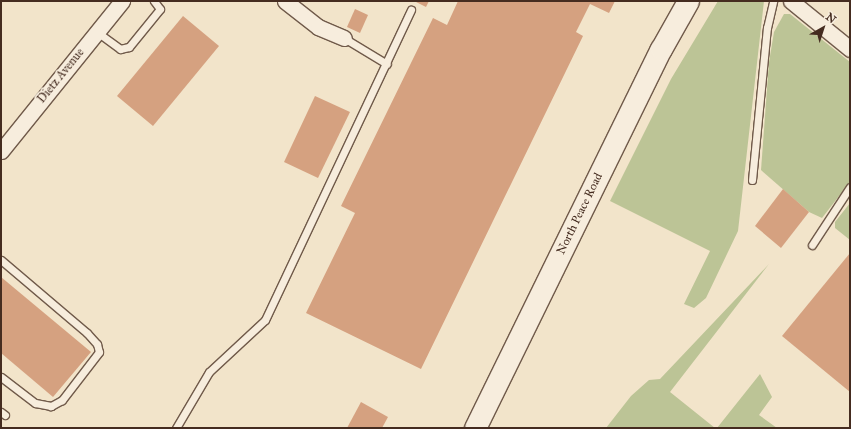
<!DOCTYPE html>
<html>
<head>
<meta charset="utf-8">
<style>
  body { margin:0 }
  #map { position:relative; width:851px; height:429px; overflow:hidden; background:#f2e4ca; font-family:"IM FELL Great Primer",serif }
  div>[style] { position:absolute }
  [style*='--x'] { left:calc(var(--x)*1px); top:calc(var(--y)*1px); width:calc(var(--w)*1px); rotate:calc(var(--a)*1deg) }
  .green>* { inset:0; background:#bcc496 }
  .building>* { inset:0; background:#d5a180 }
  .roads { filter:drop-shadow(1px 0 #705a4a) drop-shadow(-1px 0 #705a4a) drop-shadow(0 1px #705a4a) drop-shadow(0 -1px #705a4a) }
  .lane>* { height:7px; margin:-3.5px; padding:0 3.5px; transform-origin:3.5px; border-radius:3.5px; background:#f7eddd }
  .street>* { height:15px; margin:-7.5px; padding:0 7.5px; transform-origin:7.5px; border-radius:7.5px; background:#f7eddd }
  .secondary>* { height:21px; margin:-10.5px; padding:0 10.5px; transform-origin:10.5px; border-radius:10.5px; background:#f7eddd }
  span { translate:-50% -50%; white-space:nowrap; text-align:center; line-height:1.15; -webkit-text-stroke:3.5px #f7eddd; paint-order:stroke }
  .street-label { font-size:12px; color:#452c20 }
  .frame { position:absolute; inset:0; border:2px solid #452c20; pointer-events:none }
  .north { position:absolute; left:803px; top:8px; width:40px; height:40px; -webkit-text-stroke:3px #f7eddd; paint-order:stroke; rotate:39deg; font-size:11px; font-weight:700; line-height:16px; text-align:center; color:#452c20 }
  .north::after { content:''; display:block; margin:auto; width:14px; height:18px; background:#452c20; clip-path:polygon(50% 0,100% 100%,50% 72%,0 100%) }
</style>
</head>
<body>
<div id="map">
  <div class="green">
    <div style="clip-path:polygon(718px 1px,764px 1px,738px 231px,706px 298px,694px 308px,684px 304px,710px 251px,610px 201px,671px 79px)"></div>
    <div style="clip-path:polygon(784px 14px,790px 14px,850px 62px,850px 182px,822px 218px,809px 212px,761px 170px,769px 62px,774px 32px)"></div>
    <div style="clip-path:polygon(850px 203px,850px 240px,835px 228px,835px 222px)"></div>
    <div style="clip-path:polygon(769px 264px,670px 392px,715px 428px,606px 428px,631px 396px,649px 380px,660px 379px)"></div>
    <div style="clip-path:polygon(760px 374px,772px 397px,759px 415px,777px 428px,717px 428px)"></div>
  </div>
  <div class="building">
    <div style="clip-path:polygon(414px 1px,429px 1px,426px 7px)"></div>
    <div style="clip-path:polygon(458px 1px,615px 1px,609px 13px,590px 4px,576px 32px,583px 36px,421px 369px,306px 313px,355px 213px,341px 206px,433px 18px,447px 25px)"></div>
    <div style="clip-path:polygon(355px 9px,368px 15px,360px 33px,347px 27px)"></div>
    <div style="clip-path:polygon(183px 16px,219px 46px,153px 126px,117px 96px)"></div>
    <div style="clip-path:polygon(315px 96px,350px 112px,318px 178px,284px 162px)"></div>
    <div style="clip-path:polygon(783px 189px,809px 212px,781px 248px,755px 226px)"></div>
    <div style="clip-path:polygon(850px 253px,850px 392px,782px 336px)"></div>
    <div style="clip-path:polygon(1px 277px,91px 352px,53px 397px,1px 353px)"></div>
    <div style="clip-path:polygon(361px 402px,388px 417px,382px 428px,347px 428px)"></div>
  </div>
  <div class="roads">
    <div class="lane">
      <div style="--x:97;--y:32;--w:29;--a:36"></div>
      <div style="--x:120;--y:49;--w:9;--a:-13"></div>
      <div style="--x:129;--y:47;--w:49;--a:-50.8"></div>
      <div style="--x:160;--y:9;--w:10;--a:-127"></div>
      <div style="--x:344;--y:38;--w:50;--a:31.2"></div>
      <div style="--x:752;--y:180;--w:153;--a:-84.4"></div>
      <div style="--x:767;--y:28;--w:28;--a:-77"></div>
      <div style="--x:812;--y:245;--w:69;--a:-56.8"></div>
      <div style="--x:1;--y:260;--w:113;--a:40.3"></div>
      <div style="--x:87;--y:333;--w:15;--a:48"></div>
      <div style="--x:97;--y:344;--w:8;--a:76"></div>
      <div style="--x:99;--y:352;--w:61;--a:127.6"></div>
      <div style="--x:62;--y:400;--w:13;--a:151"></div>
      <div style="--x:51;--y:406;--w:16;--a:-169"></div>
      <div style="--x:35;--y:403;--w:43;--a:-142.6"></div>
      <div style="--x:1;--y:412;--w:5;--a:37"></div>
      <div style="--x:176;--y:428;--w:65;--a:-59.5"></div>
      <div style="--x:209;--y:372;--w:76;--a:-42.9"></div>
      <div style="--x:265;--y:320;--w:343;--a:-64.8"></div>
    </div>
    <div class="street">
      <div style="--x:285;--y:1;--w:42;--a:38.2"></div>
      <div style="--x:318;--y:27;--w:28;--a:23"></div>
      <div style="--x:791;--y:1;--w:76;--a:39.1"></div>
      <div style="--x:1;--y:151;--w:193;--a:-51.1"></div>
    </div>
    <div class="secondary">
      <div style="--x:475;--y:428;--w:422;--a:-63.9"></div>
      <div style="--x:661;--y:49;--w:55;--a:-60.6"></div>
    </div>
  </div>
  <div class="street-label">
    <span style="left:61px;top:76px;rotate:-51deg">Dietz Avenue</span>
    <span style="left:580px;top:214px;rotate:-64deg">North Peace Road</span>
  </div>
  <div class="frame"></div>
  <div class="north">N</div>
</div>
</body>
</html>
